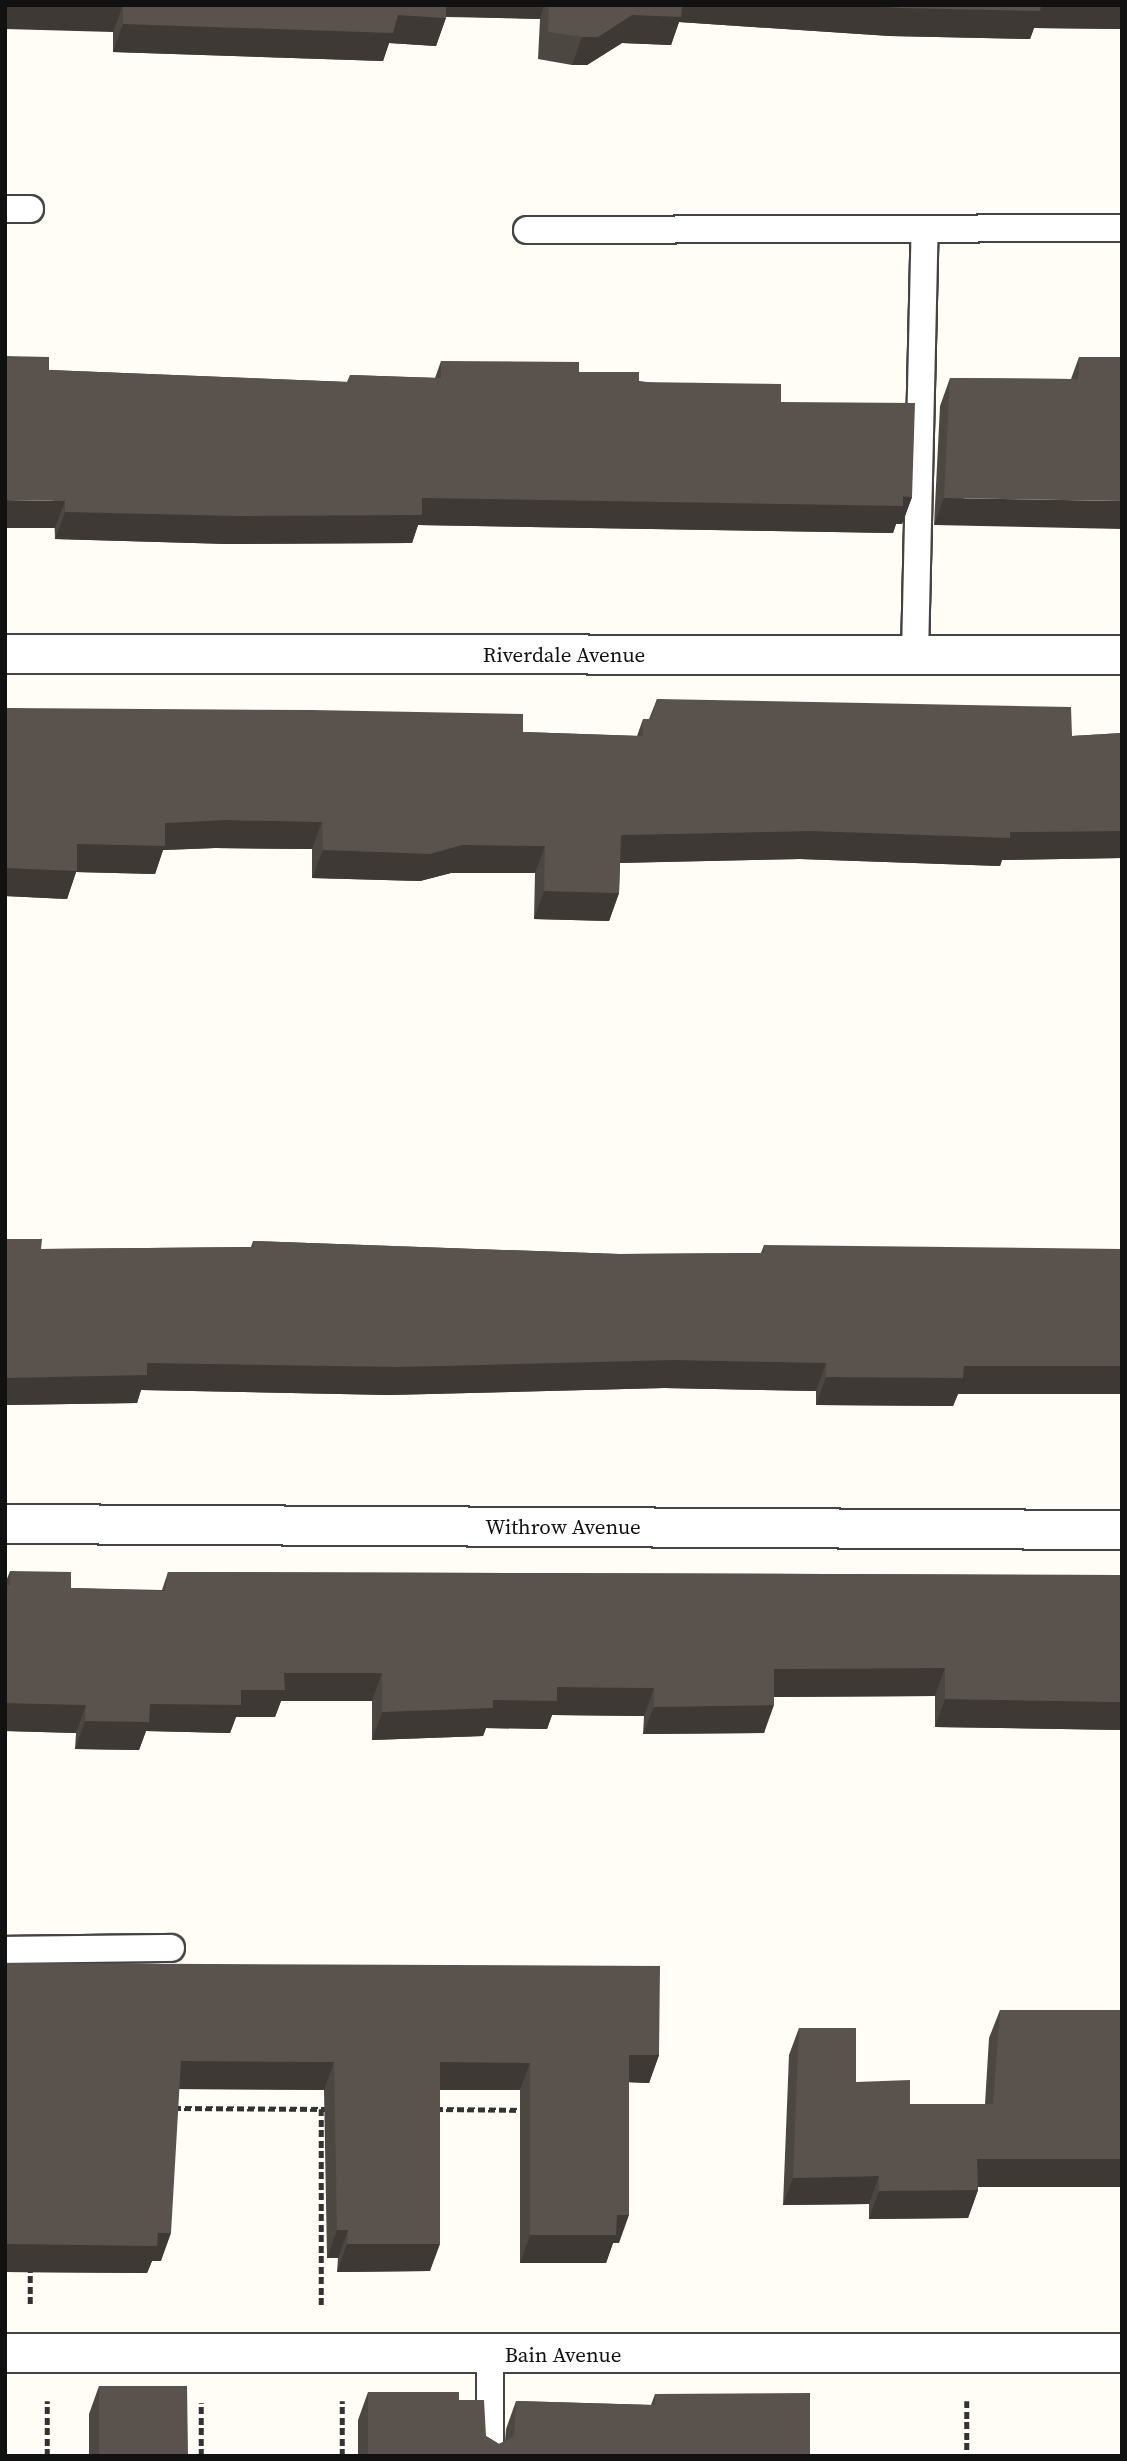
<!DOCTYPE html>
<html>
<head>
<meta charset="utf-8">
<style>
  body { margin:0 }
  #map { position:relative; width:1127px; height:2461px; overflow:hidden; background:#fffdf5; font-family:"Source Serif 4",serif }
  div>[style] { position:absolute }
  [style*='--x'] { left:calc(var(--x)*1px); top:calc(var(--y)*1px); width:calc(var(--w)*1px); rotate:calc(var(--a)*1deg) }
  .path>* { height:4.5px; margin-top:-2.25px; transform-origin:0; background:repeating-linear-gradient(90deg,#333 0 7px,transparent 0 10.5px) }
  .roads { filter:drop-shadow(2px 0 #444) drop-shadow(-2px 0 #444) drop-shadow(0 2px #444) drop-shadow(0 -2px #444) }
  .service>* { height:26px; margin:-13px; padding:0 13px; transform-origin:13px; border-radius:13px; background:#fff }
  .minor>* { height:38px; margin:-19px; padding:0 19px; transform-origin:19px; border-radius:19px; background:#fff }
  .wall>* { inset:0; background:#4d4742 }
  .shaded-wall>* { inset:0; background:#3f3936 }
  .building>* { inset:0; background:#5a524d }
  span { translate:-50% -50%; white-space:nowrap; text-align:center; line-height:1.15; -webkit-text-stroke:7px #fff; paint-order:stroke }
  .street-label { font-size:21px; color:#111 }
  .frame { position:absolute; inset:0; border:7px solid #111; pointer-events:none }
</style>
</head>
<body>
<div id="map">
  <div class="path">
    <div style="--x:174;--y:2108;--w:155;--a:0.4"></div>
    <div style="--x:436;--y:2109;--w:89;--a:0.6"></div>
    <div style="--x:30;--y:2304;--w:37;--a:-90"></div>
    <div style="--x:321;--y:2305;--w:196;--a:-90"></div>
    <div style="--x:967;--y:2401;--w:55;--a:90"></div>
    <div style="--x:47;--y:2456;--w:55;--a:-90"></div>
    <div style="--x:201;--y:2456;--w:53;--a:-90"></div>
    <div style="--x:342;--y:2456;--w:55;--a:-90"></div>
  </div>
  <div class="roads">
    <div class="service">
      <div style="--x:5;--y:209;--w:25;--a:0"></div>
      <div style="--x:527;--y:230;--w:595;--a:-0.19"></div>
      <div style="--x:915;--y:654;--w:425;--a:-88.7"></div>
      <div style="--x:5;--y:1950;--w:166;--a:-0.7"></div>
      <div style="--x:490;--y:2456;--w:101;--a:-90"></div>
    </div>
    <div class="minor">
      <div style="--x:5;--y:654;--w:1117;--a:0.05"></div>
      <div style="--x:5;--y:1524;--w:1117;--a:0.31"></div>
      <div style="--x:5;--y:2353;--w:1117;--a:0"></div>
    </div>
  </div>
  <div class="wall">
    <div style="clip-path:polygon(5px 5px,1122px 5px,1122px 29px,1034px 28px,1030px 39px,890px 36px,679px 22px,671px 45px,622px 43px,587px 65px,572px 65px,538px 59px,540px 19px,446px 17px,436px 46px,389px 43px,383px 61px,113px 52px,113px 32px)"></div>
    <div style="clip-path:polygon(1079px 357px,1122px 357px,934px 525px,940px 406px,950px 378px,1071px 379px)"></div>
    <div style="clip-path:polygon(441px 361px,579px 372px,781px 402px,912px 497px,902px 524px,896px 524px,893px 533px,418px 525px,412px 543px,228px 544px,55px 539px,49px 370px,347px 382px,350px 375px,435px 378px)"></div>
    <div style="clip-path:polygon(657px 699px,1072px 736px,1122px 733px,1122px 858px,1002px 860px,1000px 866px,800px 859px,620px 863px,619px 893px,609px 921px,534px 919px,535px 873px,451px 873px,420px 881px,312px 878px,312px 849px,215px 848px,163px 850px,155px 874px,76px 872px,67px 899px,5px 896px,5px 708px,523px 732px,637px 736px,643px 719px,649px 719px)"></div>
    <div style="clip-path:polygon(5px 1239px,41px 1249px,251px 1247px,253px 1241px,619px 1254px,761px 1253px,764px 1245px,958px 1394px,953px 1406px,816px 1405px,816px 1391px,664px 1388px,389px 1395px,141px 1390px,137px 1403px,5px 1405px)"></div>
    <div style="clip-path:polygon(10px 1571px,71px 1588px,162px 1590px,168px 1572px,1122px 1575px,1122px 1730px,935px 1727px,935px 1696px,774px 1697px,764px 1733px,643px 1734px,644px 1716px,552px 1715px,547px 1729px,486px 1728px,483px 1736px,372px 1740px,372px 1701px,281px 1701px,275px 1717px,236px 1717px,230px 1733px,146px 1731px,139px 1750px,75px 1749px,76px 1733px,5px 1731px,5px 1584px)"></div>
    <div style="clip-path:polygon(5px 1963px,659px 2055px,649px 2083px,629px 2082px,619px 2243px,613px 2243px,606px 2263px,520px 2263px,520px 2090px,440px 2090px,430px 2271px,337px 2272px,338px 2258px,327px 2258px,324px 2090px,179px 2089px,161px 2261px,152px 2261px,147px 2273px,5px 2272px)"></div>
    <div style="clip-path:polygon(1000px 2010px,1122px 2010px,978px 2187px,978px 2190px,968px 2218px,869px 2219px,869px 2204px,783px 2205px,789px 2055px,799px 2028px,856px 2082px,910px 2104px,985px 2104px,989px 2038px)"></div>
    <div style="clip-path:polygon(99px 2386px,188px 2456px,89px 2456px,89px 2414px)"></div>
    <div style="clip-path:polygon(368px 2392px,459px 2400px,486px 2436px,499px 2444px,505px 2441px,506px 2429px,516px 2401px,651px 2405px,655px 2394px,810px 2456px,358px 2456px,358px 2420px)"></div>
  </div>
  <div class="shaded-wall">
    <div style="clip-path:polygon(5px 5px,123px 5px,113px 32px,5px 29px)"></div>
    <div style="clip-path:polygon(441px 5px,544px 5px,540px 19px,437px 16px)"></div>
    <div style="clip-path:polygon(678px 5px,1122px 5px,1122px 29px,1034px 28px,1030px 39px,890px 36px,679px 22px,671px 45px,622px 43px,587px 65px,572px 65px,582px 37px,632px 15px)"></div>
    <div style="clip-path:polygon(398px 15px,446px 18px,436px 46px,389px 43px,383px 61px,113px 52px,123px 24px)"></div>
    <div style="clip-path:polygon(912px 497px,902px 524px,896px 524px,893px 533px,418px 525px,412px 543px,228px 544px,55px 539px,65px 512px,422px 498px)"></div>
    <div style="clip-path:polygon(944px 498px,1122px 501px,1122px 529px,934px 525px)"></div>
    <div style="clip-path:polygon(5px 500px,65px 501px,55px 528px,5px 528px)"></div>
    <div style="clip-path:polygon(225px 820px,322px 822px,312px 849px,215px 848px,163px 850px,155px 874px,76px 872px,67px 899px,5px 896px,5px 868px,77px 844px,165px 823px)"></div>
    <div style="clip-path:polygon(810px 831px,1010px 832px,1122px 831px,1122px 858px,1002px 860px,1000px 866px,800px 859px,611px 863px,621px 835px)"></div>
    <div style="clip-path:polygon(462px 845px,545px 846px,535px 873px,451px 873px,420px 881px,312px 878px,323px 850px)"></div>
    <div style="clip-path:polygon(544px 891px,619px 893px,609px 921px,534px 919px)"></div>
    <div style="clip-path:polygon(674px 1360px,826px 1363px,816px 1391px,664px 1388px,389px 1395px,141px 1390px,137px 1403px,5px 1405px,5px 1378px,147px 1363px)"></div>
    <div style="clip-path:polygon(964px 1366px,1122px 1366px,1122px 1394px,958px 1394px,953px 1406px,816px 1405px,826px 1377px)"></div>
    <div style="clip-path:polygon(945px 1668px,935px 1696px,764px 1697px,774px 1669px)"></div>
    <div style="clip-path:polygon(284px 1673px,382px 1673px,372px 1701px,281px 1701px,275px 1717px,236px 1717px,230px 1733px,146px 1731px,139px 1750px,75px 1749px,85px 1721px,150px 1704px)"></div>
    <div style="clip-path:polygon(557px 1687px,654px 1688px,644px 1716px,552px 1715px,547px 1729px,486px 1728px,483px 1736px,372px 1740px,382px 1712px,493px 1700px)"></div>
    <div style="clip-path:polygon(945px 1699px,1122px 1702px,1122px 1730px,935px 1727px)"></div>
    <div style="clip-path:polygon(5px 1703px,86px 1705px,76px 1733px,5px 1731px)"></div>
    <div style="clip-path:polygon(774px 1705px,764px 1733px,643px 1734px,654px 1707px)"></div>
    <div style="clip-path:polygon(629px 2055px,659px 2055px,649px 2083px,619px 2082px)"></div>
    <div style="clip-path:polygon(181px 2061px,334px 2062px,324px 2090px,171px 2089px)"></div>
    <div style="clip-path:polygon(440px 2062px,530px 2063px,520px 2090px,429px 2090px)"></div>
    <div style="clip-path:polygon(977px 2159px,1122px 2159px,1122px 2187px,967px 2187px)"></div>
    <div style="clip-path:polygon(879px 2176px,869px 2204px,783px 2205px,793px 2178px)"></div>
    <div style="clip-path:polygon(978px 2190px,968px 2218px,869px 2219px,879px 2191px)"></div>
    <div style="clip-path:polygon(617px 2215px,629px 2215px,619px 2243px,613px 2243px,606px 2263px,520px 2263px,530px 2235px)"></div>
    <div style="clip-path:polygon(337px 2230px,348px 2230px,338px 2258px,327px 2258px)"></div>
    <div style="clip-path:polygon(158px 2233px,171px 2233px,161px 2261px,152px 2261px,147px 2273px,5px 2272px,5px 2244px)"></div>
    <div style="clip-path:polygon(347px 2244px,440px 2244px,430px 2271px,337px 2272px)"></div>
  </div>
  <div class="building">
    <div style="clip-path:polygon(123px 5px,446px 5px,446px 18px,398px 15px,393px 33px,123px 24px)"></div>
    <div style="clip-path:polygon(549px 5px,682px 5px,681px 17px,632px 15px,598px 37px,582px 37px,548px 32px)"></div>
    <div style="clip-path:polygon(855px 5px,1041px 5px,1040px 11px,901px 8px)"></div>
    <div style="clip-path:polygon(5px 356px,49px 357px,49px 370px,349px 382px,350px 375px,441px 378px,441px 361px,579px 362px,579px 372px,639px 372px,639px 382px,781px 384px,781px 402px,915px 403px,912px 497px,903px 496px,903px 506px,422px 498px,422px 515px,238px 516px,65px 512px,65px 501px,5px 500px)"></div>
    <div style="clip-path:polygon(1079px 357px,1122px 357px,1122px 501px,944px 498px,950px 378px,1078px 379px)"></div>
    <div style="clip-path:polygon(657px 699px,1071px 707px,1072px 736px,1122px 733px,1122px 831px,1010px 832px,1010px 838px,810px 831px,621px 835px,619px 893px,544px 891px,545px 846px,462px 845px,430px 854px,323px 850px,322px 822px,225px 820px,165px 823px,165px 846px,77px 844px,77px 871px,5px 868px,5px 708px,311px 710px,523px 714px,523px 732px,643px 736px,643px 719px,651px 719px)"></div>
    <div style="clip-path:polygon(5px 1239px,42px 1239px,41px 1249px,254px 1247px,253px 1241px,619px 1254px,764px 1253px,764px 1245px,1122px 1249px,1122px 1366px,964px 1366px,963px 1378px,826px 1377px,826px 1363px,674px 1360px,399px 1367px,147px 1363px,147px 1375px,5px 1378px)"></div>
    <div style="clip-path:polygon(10px 1571px,71px 1572px,71px 1588px,165px 1591px,168px 1572px,1122px 1575px,1122px 1702px,945px 1699px,945px 1668px,774px 1669px,774px 1705px,654px 1707px,654px 1688px,557px 1687px,557px 1701px,493px 1700px,493px 1708px,382px 1712px,382px 1673px,284px 1673px,285px 1690px,241px 1690px,241px 1705px,150px 1704px,149px 1722px,85px 1721px,86px 1705px,5px 1703px,5px 1585px,10px 1585px)"></div>
    <div style="clip-path:polygon(5px 1963px,660px 1966px,659px 2055px,629px 2055px,629px 2215px,617px 2215px,616px 2235px,530px 2235px,530px 2063px,440px 2062px,440px 2244px,347px 2244px,348px 2230px,337px 2230px,334px 2062px,181px 2061px,171px 2233px,158px 2233px,157px 2246px,5px 2244px)"></div>
    <div style="clip-path:polygon(1000px 2010px,1122px 2010px,1122px 2159px,977px 2159px,978px 2190px,879px 2191px,879px 2176px,793px 2178px,799px 2028px,856px 2028px,856px 2082px,910px 2080px,910px 2104px,993px 2104px)"></div>
    <div style="clip-path:polygon(99px 2386px,187px 2386px,188px 2456px,99px 2456px)"></div>
    <div style="clip-path:polygon(5px 2388px,6px 2388px,7px 2456px,5px 2456px)"></div>
    <div style="clip-path:polygon(368px 2392px,459px 2392px,459px 2400px,484px 2400px,486px 2436px,499px 2444px,514px 2436px,516px 2401px,655px 2405px,655px 2394px,810px 2393px,810px 2456px,368px 2456px)"></div>
  </div>
  <div class="street-label">
    <span style="left:564px;top:655px">Riverdale Avenue</span>
    <span style="left:563px;top:1527px">Withrow Avenue</span>
    <span style="left:563px;top:2355px">Bain Avenue</span>
  </div>
  <div class="frame"></div>
</div>
</body>
</html>
